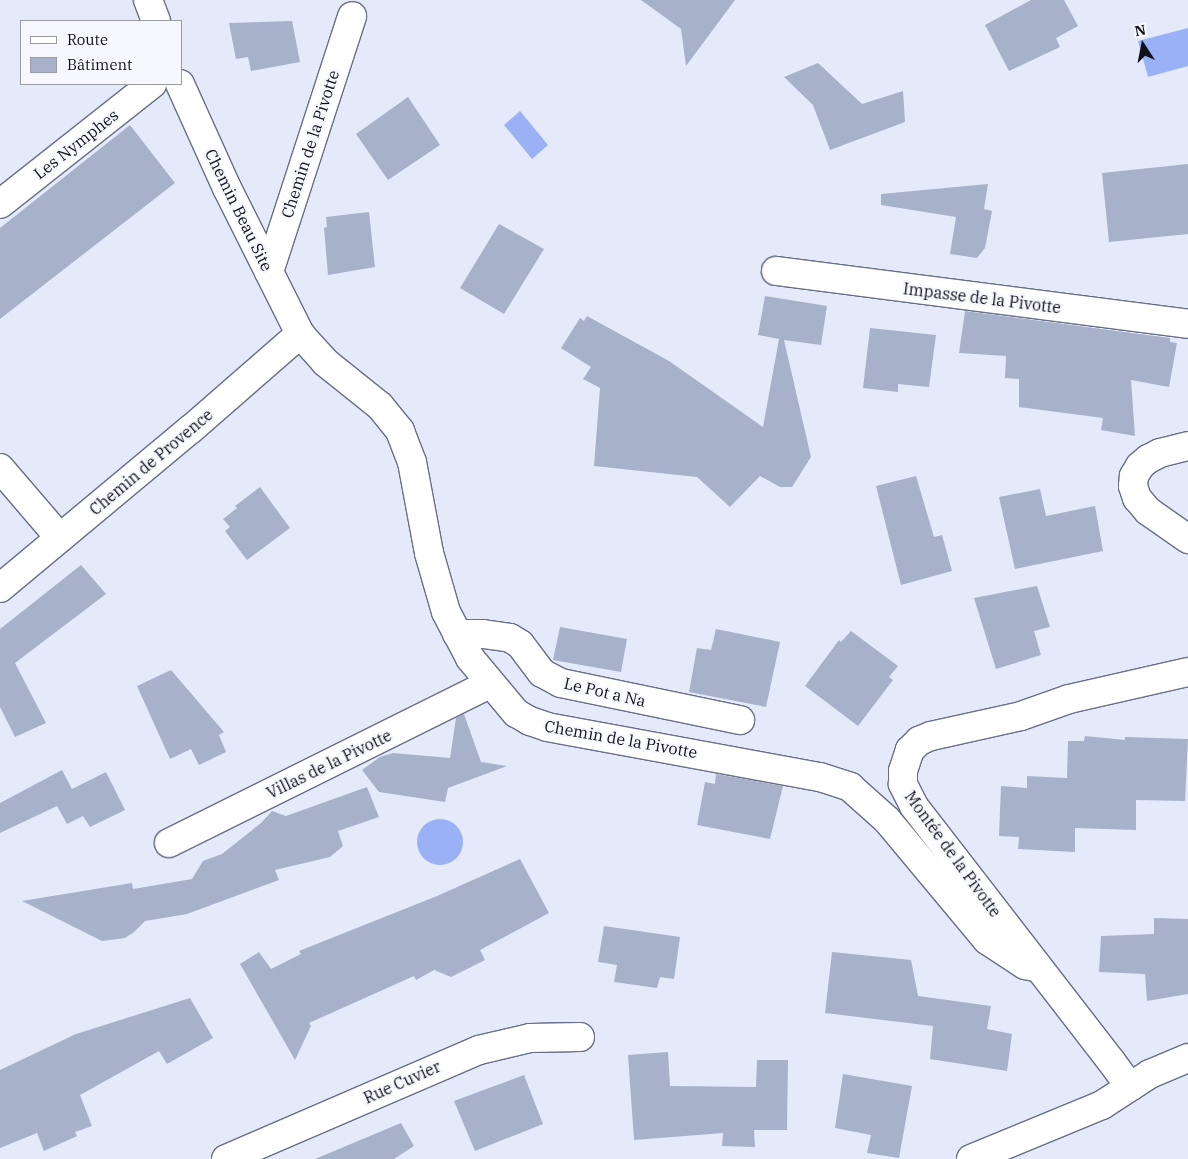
<!DOCTYPE html>
<html>
<head>
<meta charset="utf-8">
<style>
  body { margin:0 }
  #map { position:relative; width:1188px; height:1159px; overflow:hidden; background:#e4eafa; font-family:"IBM Plex Serif",serif }
  div>[style] { position:absolute }
  [style*='--x'] { left:calc(var(--x)*1px); top:calc(var(--y)*1px); width:calc(var(--w)*1px); rotate:calc(var(--a)*1deg) }
  .water>* { inset:0; background:#9ab1f5 }
  .round { border-radius:50% }
  .building>* { inset:0; background:#a8b1ca }
  .roads { filter:drop-shadow(1px 0 #676f86) drop-shadow(-1px 0 #676f86) drop-shadow(0 1px #676f86) drop-shadow(0 -1px #676f86) }
  .minor>* { height:28px; margin:-14px; padding:0 14px; transform-origin:14px; border-radius:14px; background:#fff }
  span { translate:-50% -50%; white-space:nowrap; text-align:center; line-height:1.15; -webkit-text-stroke:4.5px #f6f8fd; paint-order:stroke }
  .street-label { font-size:16px; color:#0f121b }
  .legend { position:absolute; left:20px; top:20px; width:162px; height:65px; box-sizing:border-box; background:#f6f8fd; border:1px solid #9a9ca3; margin:0; padding:6px 9px; list-style:none; font-size:15px; color:#0f121b }
  .legend li { display:flex; align-items:center; gap:10px; height:25px }
  .legend b { width:25px; border:1px solid #9a9ca3 }
  .north { position:absolute; left:1118px; top:20px; width:50px; height:50px; -webkit-text-stroke:4px #f6f8fd; paint-order:stroke; rotate:349deg; font-size:14px; font-weight:700; line-height:20px; text-align:center; color:#0f121b }
  .north::after { content:''; display:block; margin:auto; width:18px; height:22px; background:#0f121b; clip-path:polygon(50% 0,100% 100%,50% 72%,0 100%) }
</style>
</head>
<body>
<div id="map">
  <div class="water">
    <div style="clip-path:polygon(1188px 28px,1188px 66px,1148px 77px,1138px 41px)"></div>
    <div style="clip-path:polygon(520px 111px,548px 145px,532px 159px,504px 125px)"></div>
    <div class="round" style="left:417px;top:819px;width:46px;height:46px"></div>
  </div>
  <div class="building">
    <div style="clip-path:polygon(641px 0,735px 0,686px 66px,681px 29px)"></div>
    <div style="clip-path:polygon(1031px 0,1064px 0,1078px 26px,1056px 38px,1060px 47px,1009px 71px,985px 25px)"></div>
    <div style="clip-path:polygon(292px 21px,300px 62px,251px 71px,248px 57px,236px 59px,229px 23px)"></div>
    <div style="clip-path:polygon(818px 63px,862px 104px,903px 91px,905px 122px,830px 150px,813px 105px,784px 77px)"></div>
    <div style="clip-path:polygon(408px 97px,440px 145px,388px 180px,356px 134px)"></div>
    <div style="clip-path:polygon(130px 125px,175px 183px,0 319px,0 228px)"></div>
    <div style="clip-path:polygon(1188px 164px,1188px 234px,1109px 242px,1102px 173px)"></div>
    <div style="clip-path:polygon(988px 184px,984px 209px,992px 211px,985px 248px,977px 258px,950px 254px,956px 217px,881px 205px,881px 194px)"></div>
    <div style="clip-path:polygon(369px 212px,375px 267px,328px 275px,324px 228px,327px 227px,326px 217px)"></div>
    <div style="clip-path:polygon(499px 224px,544px 249px,504px 314px,460px 288px)"></div>
    <div style="clip-path:polygon(765px 296px,827px 306px,821px 345px,784px 340px,811px 457px,792px 487px,780px 487px,760px 476px,730px 507px,697px 477px,594px 466px,600px 388px,583px 379px,591px 367px,561px 348px,580px 318px,584px 321px,587px 316px,669px 361px,763px 427px,779px 339px,758px 335px)"></div>
    <div style="clip-path:polygon(965px 311px,1170px 338px,1170px 342px,1177px 343px,1169px 387px,1131px 380px,1135px 436px,1101px 430px,1103px 418px,1019px 407px,1019px 379px,1005px 378px,1006px 356px,959px 353px)"></div>
    <div style="clip-path:polygon(870px 328px,936px 335px,929px 387px,898px 384px,898px 392px,863px 388px)"></div>
    <div style="clip-path:polygon(916px 476px,934px 537px,942px 535px,952px 571px,901px 585px,876px 486px)"></div>
    <div style="clip-path:polygon(260px 487px,290px 528px,247px 560px,225px 531px,230px 527px,223px 519px,237px 508px,235px 506px)"></div>
    <div style="clip-path:polygon(1040px 489px,1046px 516px,1095px 506px,1103px 551px,1015px 569px,999px 497px)"></div>
    <div style="clip-path:polygon(81px 565px,106px 594px,15px 663px,46px 723px,15px 737px,0 707px,0 629px)"></div>
    <div style="clip-path:polygon(1037px 586px,1050px 627px,1034px 631px,1041px 655px,996px 669px,974px 598px)"></div>
    <div style="clip-path:polygon(560px 627px,627px 639px,621px 672px,553px 660px)"></div>
    <div style="clip-path:polygon(716px 629px,780px 642px,766px 707px,689px 692px,697px 648px,711px 650px)"></div>
    <div style="clip-path:polygon(851px 631px,898px 666px,889px 677px,893px 680px,858px 726px,805px 686px,839px 640px,841px 642px)"></div>
    <div style="clip-path:polygon(171px 670px,224px 732px,219px 735px,226px 752px,199px 765px,191px 749px,170px 759px,137px 686px)"></div>
    <div style="clip-path:polygon(464px 714px,481px 762px,507px 766px,448px 788px,445px 802px,379px 792px,362px 770px,380px 757px,393px 753px,450px 758px,456px 718px)"></div>
    <div style="clip-path:polygon(1085px 736px,1125px 740px,1125px 737px,1188px 739px,1185px 801px,1136px 800px,1136px 830px,1075px 828px,1075px 852px,1018px 849px,1019px 837px,999px 836px,1001px 786px,1027px 788px,1027px 776px,1067px 778px,1068px 741px,1084px 741px)"></div>
    <div style="clip-path:polygon(62px 770px,72px 789px,106px 772px,125px 810px,90px 827px,83px 816px,67px 824px,57px 806px,0 833px,0 803px)"></div>
    <div style="clip-path:polygon(716px 774px,783px 786px,770px 839px,697px 825px,705px 782px,715px 784px)"></div>
    <div style="clip-path:polygon(367px 787px,379px 817px,338px 831px,343px 846px,330px 857px,275px 870px,279px 880px,187px 914px,145px 921px,134px 932px,125px 938px,102px 941px,22px 901px,132px 883px,133px 889px,192px 879px,203px 861px,222px 854px,261px 823px,272px 811px,286px 816px)"></div>
    <div style="clip-path:polygon(520px 859px,549px 913px,480px 950px,485px 960px,451px 977px,434px 970px,416px 980px,414px 976px,309px 1023px,311px 1026px,295px 1060px,240px 964px,259px 952px,271px 969px,301px 954px,299px 951px,437px 896px)"></div>
    <div style="clip-path:polygon(1154px 918px,1188px 919px,1188px 994px,1147px 1001px,1145px 974px,1099px 972px,1101px 936px,1154px 934px)"></div>
    <div style="clip-path:polygon(604px 926px,680px 937px,674px 979px,660px 977px,657px 988px,614px 982px,617px 965px,598px 962px)"></div>
    <div style="clip-path:polygon(832px 952px,911px 960px,918px 996px,991px 1006px,987px 1029px,1012px 1034px,1007px 1071px,930px 1059px,933px 1026px,825px 1013px)"></div>
    <div style="clip-path:polygon(190px 998px,213px 1038px,167px 1064px,159px 1051px,80px 1095px,92px 1126px,75px 1132px,77px 1136px,44px 1151px,37px 1133px,0 1148px,0 1070px,76px 1034px)"></div>
    <div style="clip-path:polygon(668px 1052px,670px 1086px,756px 1087px,757px 1060px,788px 1060px,787px 1130px,754px 1130px,755px 1147px,722px 1146px,723px 1133px,634px 1140px,628px 1055px)"></div>
    <div style="clip-path:polygon(843px 1074px,912px 1086px,899px 1158px,867px 1153px,871px 1135px,835px 1128px)"></div>
    <div style="clip-path:polygon(524px 1075px,543px 1124px,475px 1151px,454px 1101px)"></div>
    <div style="clip-path:polygon(401px 1123px,414px 1146px,394px 1159px,315px 1159px)"></div>
  </div>
  <div class="roads">
    <div class="minor">
      <div style="--x:148;--y:0;--w:22;--a:69"></div>
      <div style="--x:180;--y:84;--w:114;--a:65.7"></div>
      <div style="--x:227;--y:188;--w:163;--a:63.4"></div>
      <div style="--x:300;--y:334;--w:38;--a:48"></div>
      <div style="--x:325;--y:362;--w:70;--a:38.7"></div>
      <div style="--x:380;--y:406;--w:32;--a:51"></div>
      <div style="--x:400;--y:431;--w:33;--a:69"></div>
      <div style="--x:412;--y:462;--w:93;--a:79.4"></div>
      <div style="--x:429;--y:553;--w:61;--a:73.9"></div>
      <div style="--x:446;--y:612;--w:52;--a:62.4"></div>
      <div style="--x:470;--y:658;--w:72;--a:50.1"></div>
      <div style="--x:516;--y:713;--w:16;--a:30"></div>
      <div style="--x:530;--y:721;--w:18;--a:19"></div>
      <div style="--x:547;--y:727;--w:278;--a:10.4"></div>
      <div style="--x:820;--y:777;--w:32;--a:18"></div>
      <div style="--x:850;--y:787;--w:50;--a:41.7"></div>
      <div style="--x:887;--y:820;--w:156;--a:50.2"></div>
      <div style="--x:987;--y:940;--w:45;--a:33.3"></div>
      <div style="--x:1025;--y:965;--w:14;--a:12"></div>
      <div style="--x:0;--y:204;--w:194;--a:-38.3"></div>
      <div style="--x:776;--y:271;--w:415;--a:7.3"></div>
      <div style="--x:269;--y:272;--w:269;--a:-72"></div>
      <div style="--x:1188;--y:446;--w:29;--a:166"></div>
      <div style="--x:1160;--y:453;--w:13;--a:153"></div>
      <div style="--x:1148;--y:459;--w:11;--a:139"></div>
      <div style="--x:1140;--y:466;--w:12;--a:121"></div>
      <div style="--x:1134;--y:476;--w:10;--a:96"></div>
      <div style="--x:1133;--y:486;--w:13;--a:72"></div>
      <div style="--x:1137;--y:498;--w:17;--a:50"></div>
      <div style="--x:1148;--y:511;--w:49;--a:35"></div>
      <div style="--x:0;--y:468;--w:92;--a:49.4"></div>
      <div style="--x:0;--y:588;--w:249;--a:-39.8"></div>
      <div style="--x:191;--y:429;--w:145;--a:-41.1"></div>
      <div style="--x:457;--y:634;--w:26;--a:0"></div>
      <div style="--x:483;--y:634;--w:27;--a:8"></div>
      <div style="--x:510;--y:638;--w:12;--a:31"></div>
      <div style="--x:520;--y:644;--w:36;--a:53"></div>
      <div style="--x:542;--y:673;--w:21;--a:28"></div>
      <div style="--x:561;--y:683;--w:183;--a:11.7"></div>
      <div style="--x:169;--y:843;--w:358;--a:-26.4"></div>
      <div style="--x:1130;--y:1087;--w:32;--a:-126"></div>
      <div style="--x:1111;--y:1061;--w:322;--a:-127.7"></div>
      <div style="--x:914;--y:806;--w:25;--a:-117"></div>
      <div style="--x:903;--y:784;--w:13;--a:-90"></div>
      <div style="--x:903;--y:771;--w:22;--a:-72"></div>
      <div style="--x:910;--y:750;--w:13;--a:-45"></div>
      <div style="--x:919;--y:741;--w:13;--a:-23"></div>
      <div style="--x:931;--y:736;--w:92;--a:-12.5"></div>
      <div style="--x:1021;--y:716;--w:51;--a:-19.5"></div>
      <div style="--x:1069;--y:699;--w:122;--a:-12.8"></div>
      <div style="--x:226;--y:1159;--w:275;--a:-23.3"></div>
      <div style="--x:479;--y:1050;--w:52;--a:-13.2"></div>
      <div style="--x:530;--y:1038;--w:50;--a:-1.1"></div>
      <div style="--x:971;--y:1159;--w:142;--a:-22.4"></div>
      <div style="--x:1102;--y:1105;--w:57;--a:-32.9"></div>
      <div style="--x:1150;--y:1074;--w:41;--a:-22.8"></div>
    </div>
  </div>
  <div class="street-label">
    <span style="left:76px;top:144px;rotate:-38deg">Les Nymphes</span>
    <span style="left:310px;top:144px;rotate:-72deg">Chemin de la Pivotte</span>
    <span style="left:239px;top:210px;rotate:64deg">Chemin Beau Site</span>
    <span style="left:982px;top:298px;rotate:7deg">Impasse de la Pivotte</span>
    <span style="left:151px;top:462px;rotate:-40deg">Chemin de Provence</span>
    <span style="left:605px;top:692px;rotate:13deg">Le Pot a Na</span>
    <span style="left:621px;top:739px;rotate:10deg">Chemin de la Pivotte</span>
    <span style="left:329px;top:764px;rotate:-26deg">Villas de la Pivotte</span>
    <span style="left:953px;top:854px;rotate:54deg">Montée de la Pivotte</span>
    <span style="left:402px;top:1082px;rotate:-24deg">Rue Cuvier</span>
  </div>
  <ul class="legend">
  <li><b style="height:6px;background:#fff"></b>Route</li>
  <li><b style="height:14px;background:#a8b1ca"></b>Bâtiment</li>
  </ul>
  <div class="north">N</div>
</div>
</body>
</html>
